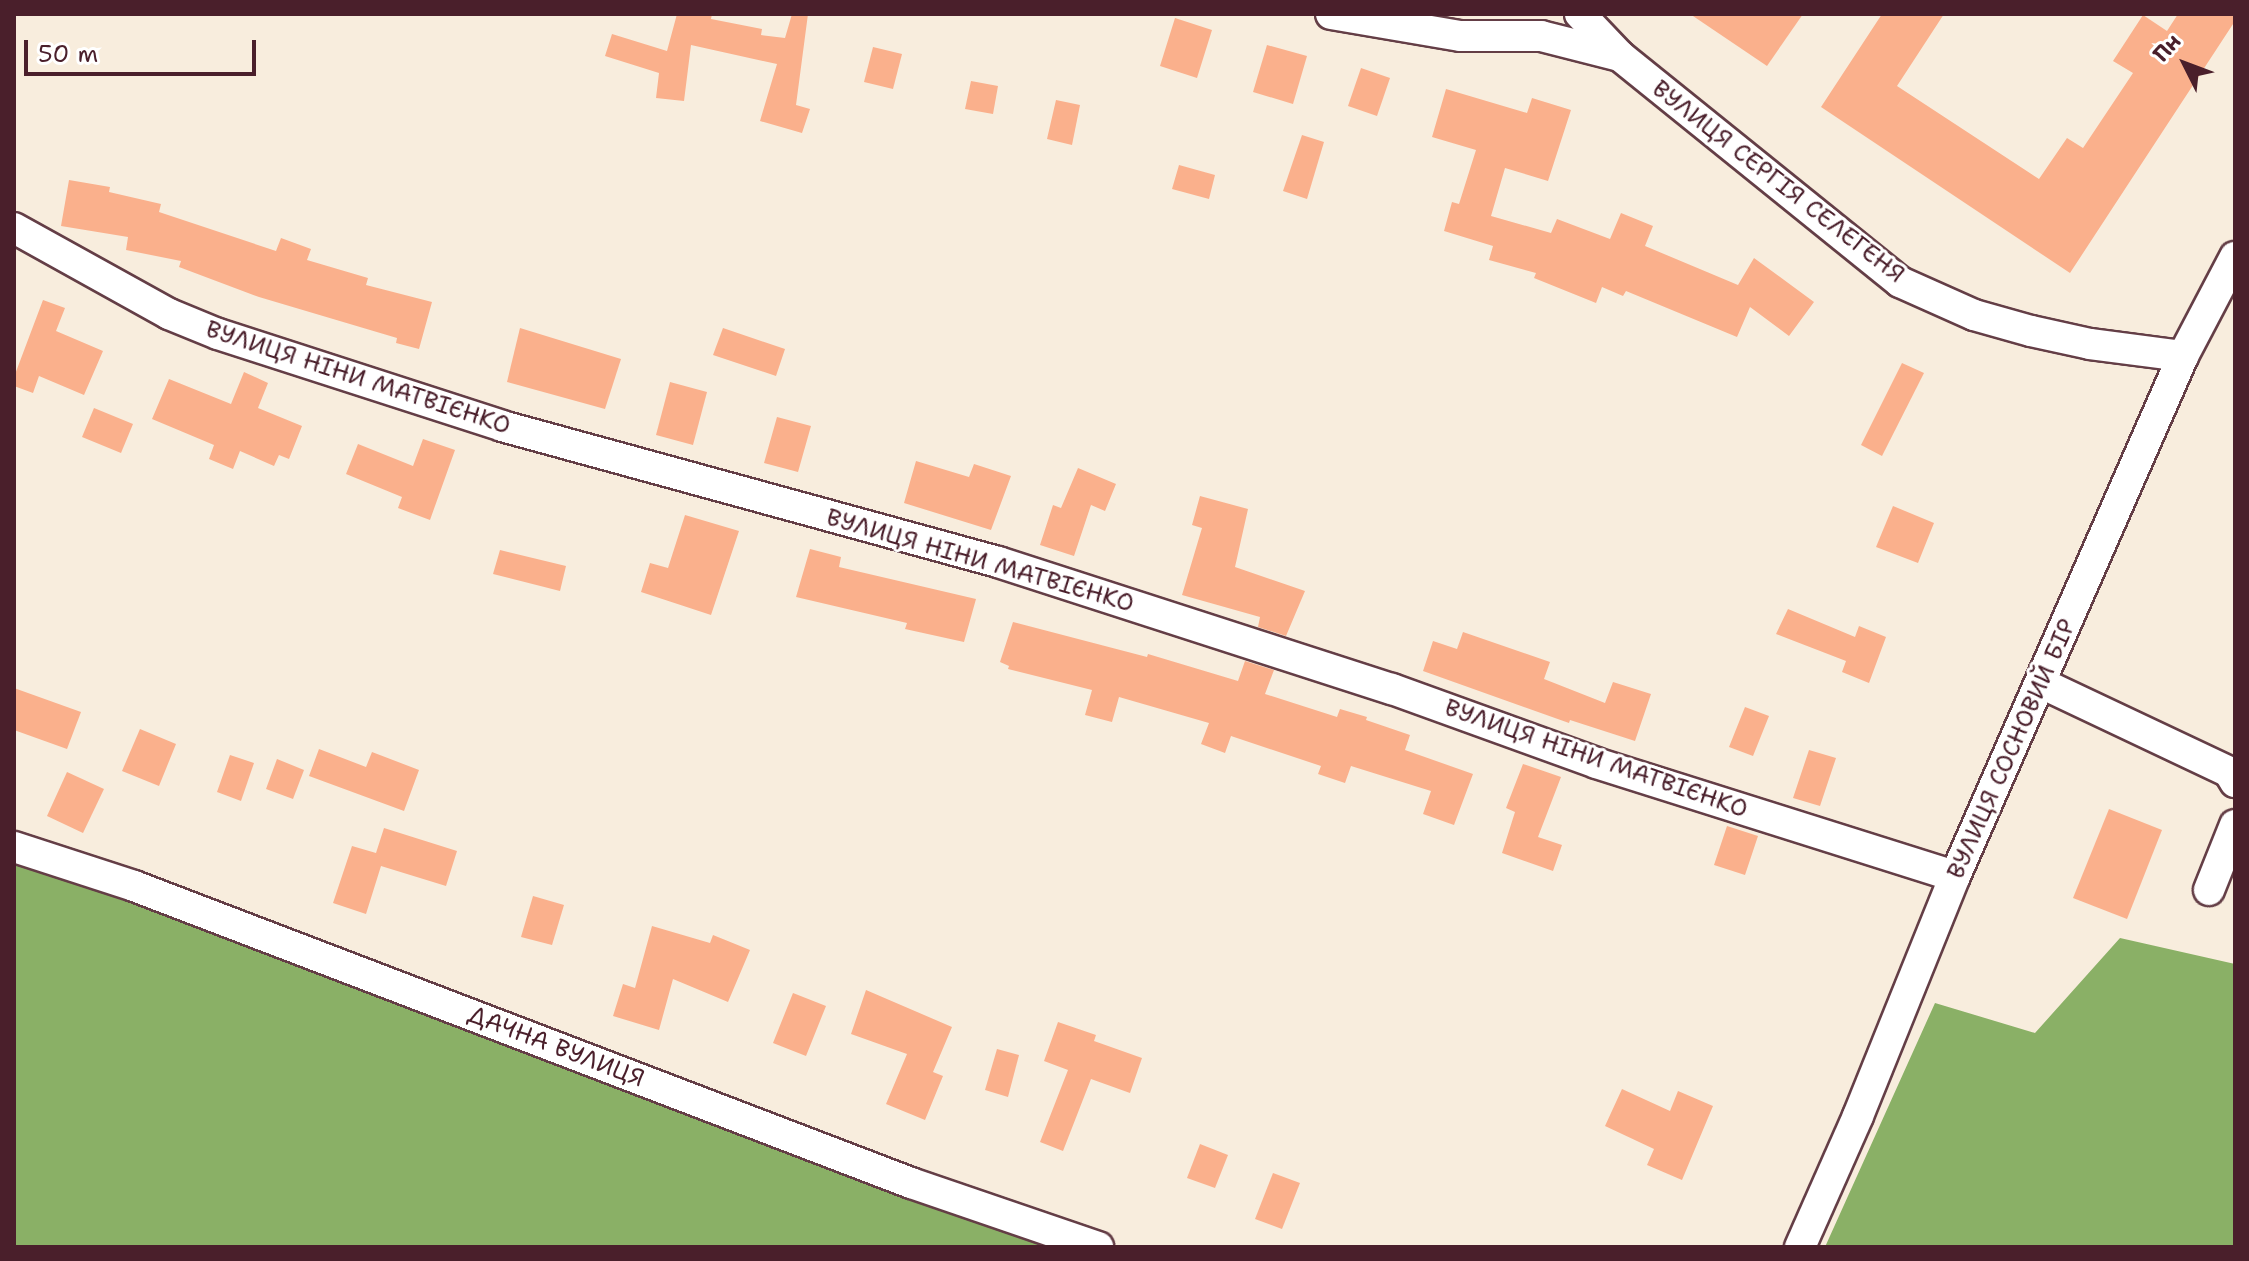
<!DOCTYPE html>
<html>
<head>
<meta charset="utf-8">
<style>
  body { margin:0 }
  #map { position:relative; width:2249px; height:1261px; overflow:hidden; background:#f8eddd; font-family:"Shantell Sans",sans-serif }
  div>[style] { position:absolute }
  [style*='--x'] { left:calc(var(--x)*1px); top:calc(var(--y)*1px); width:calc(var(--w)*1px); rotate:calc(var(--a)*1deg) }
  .forest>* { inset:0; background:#8ab066 }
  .building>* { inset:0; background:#fab08c }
  .roads { filter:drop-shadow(2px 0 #643e46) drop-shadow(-2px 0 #643e46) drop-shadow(0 2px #643e46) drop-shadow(0 -2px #643e46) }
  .minor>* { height:30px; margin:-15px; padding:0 15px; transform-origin:15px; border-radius:15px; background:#fff }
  span { translate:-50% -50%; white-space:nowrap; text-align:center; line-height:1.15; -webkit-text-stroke:6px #fff; paint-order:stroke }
  .street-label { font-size:24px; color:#4a1f2b }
  .frame { position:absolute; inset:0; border:16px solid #4a1f2b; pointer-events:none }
  .north { position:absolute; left:2145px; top:24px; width:80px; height:80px; -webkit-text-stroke:6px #fff; paint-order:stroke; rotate:312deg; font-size:22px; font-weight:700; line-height:32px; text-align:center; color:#4a1f2b }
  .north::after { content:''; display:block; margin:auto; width:28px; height:36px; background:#4a1f2b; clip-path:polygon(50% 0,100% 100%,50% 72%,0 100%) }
  .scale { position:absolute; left:24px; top:40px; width:232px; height:36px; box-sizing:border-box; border:4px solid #4a1f2b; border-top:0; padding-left:10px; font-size:24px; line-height:28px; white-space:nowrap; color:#4a1f2b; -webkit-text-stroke:6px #fff; paint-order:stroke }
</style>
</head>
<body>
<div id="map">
  <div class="forest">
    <div style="clip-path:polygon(14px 862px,404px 999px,1078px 1247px,14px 1247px)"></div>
    <div style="clip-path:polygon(2120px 938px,2235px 964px,2235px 1247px,1825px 1247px,1935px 1003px,2035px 1033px)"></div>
  </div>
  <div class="building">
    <div style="clip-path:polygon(677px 14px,712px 14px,711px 19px,762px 29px,761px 35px,785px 38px,792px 14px,808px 14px,796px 105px,810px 109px,802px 133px,760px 121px,777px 64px,691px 45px,684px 101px,656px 98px,659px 73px,605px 56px,612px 34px,667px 51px)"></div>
    <div style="clip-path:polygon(1690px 14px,1803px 14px,1767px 66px)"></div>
    <div style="clip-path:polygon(1882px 14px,1944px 14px,1897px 86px,2039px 179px,2067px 138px,2083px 148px,2133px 73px,2113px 61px,2143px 15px,2167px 31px,2178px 14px,2235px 14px,2235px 21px,2070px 273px,1821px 107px)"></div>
    <div style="clip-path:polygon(1175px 18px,1212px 30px,1197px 78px,1160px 66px)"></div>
    <div style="clip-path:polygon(1267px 45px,1307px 56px,1293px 104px,1253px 92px)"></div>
    <div style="clip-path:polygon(873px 47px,902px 54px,893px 89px,864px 82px)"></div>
    <div style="clip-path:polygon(1361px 68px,1390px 78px,1377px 116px,1348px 106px)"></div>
    <div style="clip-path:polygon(971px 81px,998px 86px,993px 114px,965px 109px)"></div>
    <div style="clip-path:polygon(1446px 89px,1527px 113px,1532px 98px,1571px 110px,1548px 181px,1505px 168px,1491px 216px,1551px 233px,1557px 219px,1610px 239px,1621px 213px,1653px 226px,1645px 246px,1738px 285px,1754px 258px,1814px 302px,1789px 336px,1750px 307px,1737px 337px,1626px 291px,1623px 296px,1602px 287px,1596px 303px,1534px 278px,1536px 273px,1489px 260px,1493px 246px,1444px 231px,1452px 202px,1459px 204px,1476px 150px,1432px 137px)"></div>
    <div style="clip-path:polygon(1056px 100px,1080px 105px,1072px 145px,1047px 139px)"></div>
    <div style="clip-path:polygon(1302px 135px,1324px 142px,1307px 199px,1283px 191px)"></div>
    <div style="clip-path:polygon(1179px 165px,1215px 175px,1209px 199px,1172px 189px)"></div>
    <div style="clip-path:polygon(69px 180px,110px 187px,109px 192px,161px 204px,159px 212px,276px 251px,281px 238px,311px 249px,307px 260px,368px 278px,366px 285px,432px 302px,419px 349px,396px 343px,397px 338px,259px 297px,179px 267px,181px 261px,126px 250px,128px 237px,61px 226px)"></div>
    <div style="clip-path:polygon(43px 300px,65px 308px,56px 331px,103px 351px,84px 395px,39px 376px,33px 393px,14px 386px,14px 377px)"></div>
    <div style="clip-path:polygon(520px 328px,621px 359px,605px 409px,507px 382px)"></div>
    <div style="clip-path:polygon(723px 328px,785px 349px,776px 376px,713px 355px)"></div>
    <div style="clip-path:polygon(1902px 363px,1924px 373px,1882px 456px,1861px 445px)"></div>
    <div style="clip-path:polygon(244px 372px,268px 383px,258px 408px,302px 426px,289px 459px,279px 455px,274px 466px,240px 451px,233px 469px,209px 459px,214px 445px,152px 419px,169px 379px,231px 404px)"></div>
    <div style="clip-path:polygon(670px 382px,707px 392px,693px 445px,656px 435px)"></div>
    <div style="clip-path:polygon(94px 408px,133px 424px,121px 453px,82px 437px)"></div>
    <div style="clip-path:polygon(777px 417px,811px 426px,798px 472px,764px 463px)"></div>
    <div style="clip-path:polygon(423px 439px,455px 450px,430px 520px,398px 508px,402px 497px,346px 474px,358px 444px,413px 466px)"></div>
    <div style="clip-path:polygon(916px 461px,969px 477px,974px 464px,1011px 476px,991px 530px,904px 503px)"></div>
    <div style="clip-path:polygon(1078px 468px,1116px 484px,1105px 511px,1091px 505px,1074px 556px,1040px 545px,1053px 505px,1061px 508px)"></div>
    <div style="clip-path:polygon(1200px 496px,1248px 509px,1235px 567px,1305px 591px,1286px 636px,1258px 627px,1260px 617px,1182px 595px,1202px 528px,1192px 525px)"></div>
    <div style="clip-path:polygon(1893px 506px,1934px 523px,1918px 563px,1876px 547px)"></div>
    <div style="clip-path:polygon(685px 515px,739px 531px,711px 615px,641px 592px,650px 563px,668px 568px)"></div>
    <div style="clip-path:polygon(810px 549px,841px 557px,839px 567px,976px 599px,964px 642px,905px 629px,907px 623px,796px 597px)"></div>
    <div style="clip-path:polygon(500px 550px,566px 566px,560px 591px,493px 574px)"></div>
    <div style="clip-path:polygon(1788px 609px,1855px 637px,1859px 626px,1886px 637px,1869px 683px,1842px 672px,1846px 661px,1776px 634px)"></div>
    <div style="clip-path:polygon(1013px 622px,1147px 657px,1148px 654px,1238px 681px,1245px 661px,1274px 670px,1265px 694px,1337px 717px,1340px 709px,1367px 717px,1366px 720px,1410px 735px,1405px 750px,1473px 774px,1454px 825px,1423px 814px,1431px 791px,1351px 766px,1345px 783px,1318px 774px,1321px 766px,1231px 736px,1225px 753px,1201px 744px,1209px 723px,1119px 697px,1112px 722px,1085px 715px,1092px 690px,1008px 669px,1009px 666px,1000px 662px)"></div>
    <div style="clip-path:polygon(1463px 632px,1550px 662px,1544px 679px,1605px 703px,1613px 682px,1651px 694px,1635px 741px,1570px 720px,1569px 723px,1423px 671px,1433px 641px,1457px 649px)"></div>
    <div style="clip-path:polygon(14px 688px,81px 712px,67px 749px,14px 730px)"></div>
    <div style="clip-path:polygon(1745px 707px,1769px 716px,1753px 756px,1729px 747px)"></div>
    <div style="clip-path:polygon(140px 729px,176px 744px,159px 786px,122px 771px)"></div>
    <div style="clip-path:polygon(319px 749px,366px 767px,372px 752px,419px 770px,404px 811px,309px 776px)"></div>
    <div style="clip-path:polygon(1809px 750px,1836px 758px,1820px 806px,1793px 798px)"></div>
    <div style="clip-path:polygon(230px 755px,254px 763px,241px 801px,217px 792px)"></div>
    <div style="clip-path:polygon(277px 759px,304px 770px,293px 799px,266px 789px)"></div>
    <div style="clip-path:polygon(1523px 764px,1561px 777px,1538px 837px,1562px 845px,1553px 871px,1502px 853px,1515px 812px,1506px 808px)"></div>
    <div style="clip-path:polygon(67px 772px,104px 789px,83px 833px,47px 816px)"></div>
    <div style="clip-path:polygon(2109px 809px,2162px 830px,2127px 919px,2073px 898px)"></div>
    <div style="clip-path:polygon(1727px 826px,1758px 836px,1745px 875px,1714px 865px)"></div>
    <div style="clip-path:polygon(384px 828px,457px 851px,446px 886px,381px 866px,366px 914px,333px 903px,352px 846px,376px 853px)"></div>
    <div style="clip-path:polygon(533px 896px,564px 905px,552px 945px,521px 937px)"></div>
    <div style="clip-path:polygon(652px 926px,710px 943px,713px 935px,750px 950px,728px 1002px,673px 979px,659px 1030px,613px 1016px,623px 984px,635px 988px)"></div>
    <div style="clip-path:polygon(866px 990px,952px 1027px,933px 1072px,943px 1076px,925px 1120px,886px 1104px,907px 1054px,851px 1034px)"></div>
    <div style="clip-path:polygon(793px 993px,826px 1006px,806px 1056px,773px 1043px)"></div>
    <div style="clip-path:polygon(1058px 1022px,1096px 1035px,1094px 1041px,1142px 1058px,1130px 1093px,1091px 1079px,1063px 1151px,1040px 1142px,1068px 1070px,1044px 1061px)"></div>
    <div style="clip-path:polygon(997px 1049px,1019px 1055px,1008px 1097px,985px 1090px)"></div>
    <div style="clip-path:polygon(1622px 1089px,1670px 1111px,1678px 1091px,1713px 1106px,1682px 1180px,1647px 1165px,1654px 1149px,1605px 1126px)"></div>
    <div style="clip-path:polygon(1200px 1144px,1228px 1155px,1215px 1188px,1187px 1178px)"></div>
    <div style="clip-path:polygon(1273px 1173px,1300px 1183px,1282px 1229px,1255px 1219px)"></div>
  </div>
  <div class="roads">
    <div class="minor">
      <div style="--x:1331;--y:14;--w:131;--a:9.7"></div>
      <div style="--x:1460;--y:36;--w:81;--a:0"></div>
      <div style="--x:1541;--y:36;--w:81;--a:14.2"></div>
      <div style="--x:1580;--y:14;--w:58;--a:46.4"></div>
      <div style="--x:1620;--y:56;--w:360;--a:38.9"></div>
      <div style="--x:1900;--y:282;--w:81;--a:24"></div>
      <div style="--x:1974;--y:315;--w:59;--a:15.7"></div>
      <div style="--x:2031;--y:331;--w:60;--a:12.4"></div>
      <div style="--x:2090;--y:344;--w:94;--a:7.4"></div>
      <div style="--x:14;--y:228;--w:177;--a:29"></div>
      <div style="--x:169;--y:314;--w:53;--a:22.2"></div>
      <div style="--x:218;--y:334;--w:299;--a:17.9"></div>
      <div style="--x:502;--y:426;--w:514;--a:15.33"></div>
      <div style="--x:998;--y:562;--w:414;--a:17.9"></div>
      <div style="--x:1392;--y:689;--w:217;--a:19.9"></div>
      <div style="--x:1596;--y:763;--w:376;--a:17.5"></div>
      <div style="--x:2041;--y:683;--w:208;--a:25.3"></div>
      <div style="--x:2229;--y:772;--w:12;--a:59"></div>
      <div style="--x:14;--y:847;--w:126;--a:18"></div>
      <div style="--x:134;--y:886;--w:832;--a:20.92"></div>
      <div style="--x:911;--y:1183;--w:198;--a:18.9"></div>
      <div style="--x:2209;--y:890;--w:70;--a:-68.2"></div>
      <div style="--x:1800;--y:1247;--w:143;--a:-66.1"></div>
      <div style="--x:1858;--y:1116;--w:259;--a:-68"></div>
      <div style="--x:1955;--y:876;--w:568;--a:-66.32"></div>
      <div style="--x:2183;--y:356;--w:112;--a:-62.3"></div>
    </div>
  </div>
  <div class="street-label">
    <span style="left:1778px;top:182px;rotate:38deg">ВУЛИЦЯ СЕРГІЯ СЕЛЕГЕНЯ</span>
    <span style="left:358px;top:378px;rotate:18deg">ВУЛИЦЯ НІНИ МАТВІЄНКО</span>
    <span style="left:980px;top:561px;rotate:16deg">ВУЛИЦЯ НІНИ МАТВІЄНКО</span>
    <span style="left:2012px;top:749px;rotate:-66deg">ВУЛИЦЯ СОСНОВИЙ БІР</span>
    <span style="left:1596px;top:759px;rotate:19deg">ВУЛИЦЯ НІНИ МАТВІЄНКО</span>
    <span style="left:556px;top:1047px;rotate:21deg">ДАЧНА ВУЛИЦЯ</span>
  </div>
  <div class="frame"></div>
  <div class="north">Пн</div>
  <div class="scale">50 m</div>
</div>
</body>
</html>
